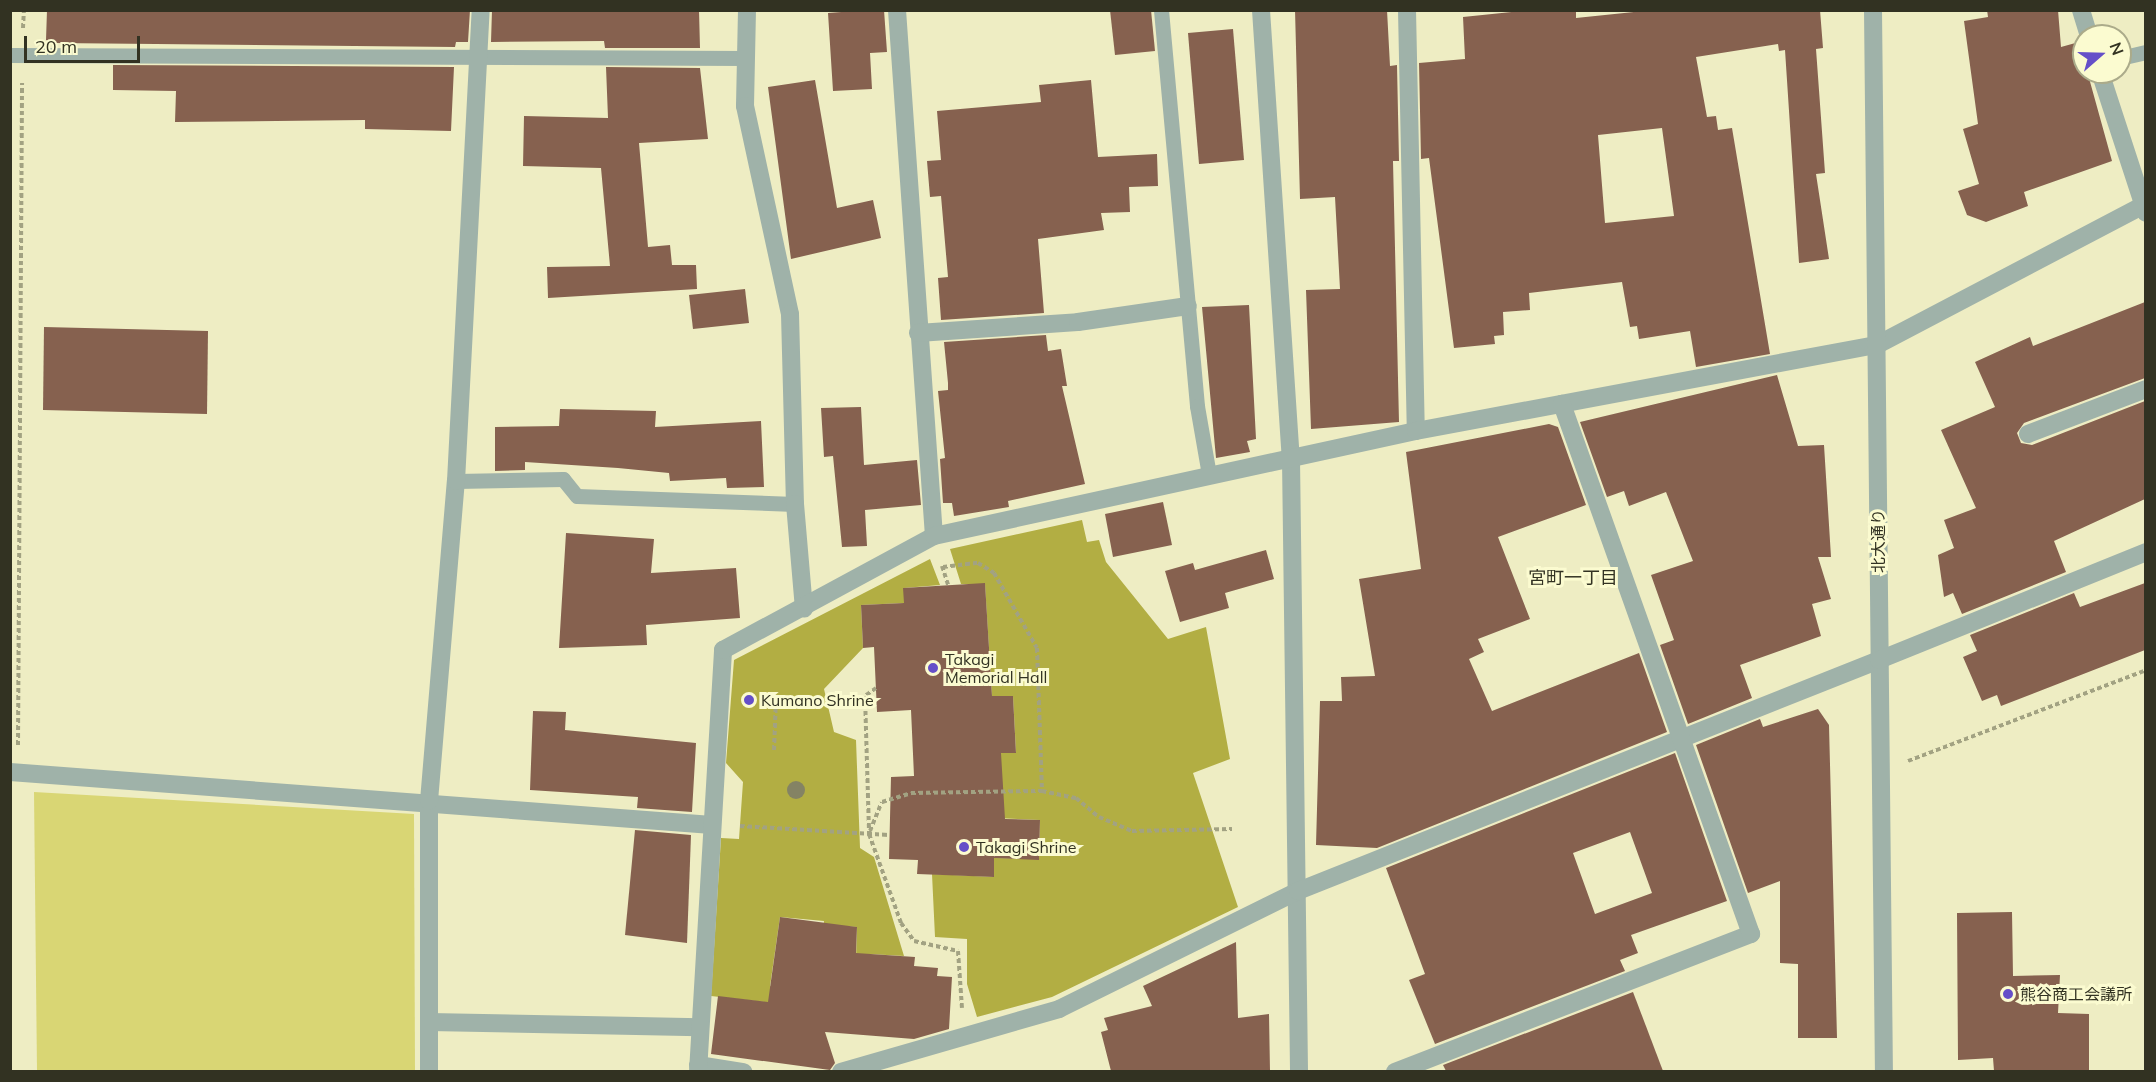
<!DOCTYPE html>
<html>
<head>
<meta charset="utf-8">
<style>
  body { margin:0 }
  #map { position:relative; width:2156px; height:1082px; overflow:hidden; background:#eeedc3; font-family:Mulish,"Noto Sans JP",sans-serif }
  div>[style] { position:absolute }
  [style*='--x'] { left:calc(var(--x)*1px); top:calc(var(--y)*1px); width:calc(var(--w)*1px); rotate:calc(var(--a)*1deg) }
  .green>* { inset:0; background:#d9d674 }
  .forest>* { inset:0; background:#b2ae43 }
  .building>* { inset:0; background:#86614f }
  .path>* { height:4px; margin-top:-2px; transform-origin:0; background:repeating-linear-gradient(90deg,#a2a282 0 4.5px,transparent 0 7.5px) }
  .service>* { height:15px; margin:-7.5px; padding:0 7.5px; transform-origin:7.5px; border-radius:7.5px; background:#9fb2a9 }
  .minor>* { height:18px; margin:-9px; padding:0 9px; transform-origin:9px; border-radius:9px; background:#9fb2a9 }
  .tertiary>* { height:18px; margin:-9px; padding:0 9px; transform-origin:9px; border-radius:9px; background:#9fb2a9 }
  .trees>* { width:18px; height:18px; margin:-9px; border-radius:50%; background:#848364 }
  .dots>* { width:16px; height:16px; translate:-50% -50%; box-sizing:border-box; border:3px solid #fbfbd0; border-radius:50% }
  span { translate:-50% -50%; white-space:nowrap; text-align:center; line-height:1.15; -webkit-text-stroke:6px #fbfbd0; paint-order:stroke }
  .street-label { font-size:16px; color:#323222 }
  .poi-label { font-size:16px; color:#323222 }
  .left { translate:0 -50%; text-align:left }
  .neighbourhood-label { font-size:18px; color:#323222 }
  .frame { position:absolute; inset:0; border:12px solid #323222; pointer-events:none }
  .north { position:absolute; left:2072px; top:24px; width:60px; height:60px; box-sizing:border-box; background:#fbfbd0; border:2px solid #abab8a; border-radius:50%; rotate:70deg; font-size:16px; font-weight:700; line-height:24px; text-align:center; color:#323222 }
  .north::after { content:''; display:block; margin:auto; width:21px; height:27px; background:#654fc8; clip-path:polygon(50% 0,100% 100%,50% 72%,0 100%) }
  .scale { position:absolute; left:24px; top:36px; width:116px; height:27px; box-sizing:border-box; border:3px solid #323222; border-top:0; padding-left:8px; font-size:18px; line-height:21px; white-space:nowrap; color:#323222; -webkit-text-stroke:4px #fbfbd0; paint-order:stroke }
</style>
</head>
<body>
<div id="map">
  <div class="green">
    <div style="clip-path:polygon(34px 792px,414px 814px,415px 1071px,37px 1071px)"></div>
  </div>
  <div class="forest">
    <div style="clip-path:polygon(1082px 520px,1087px 542px,1099px 540px,1106px 562px,1168px 639px,1206px 627px,1230px 759px,1193px 773px,1238px 907px,1052px 997px,977px 1017px,967px 984px,967px 939px,935px 937px,932px 874px,994px 877px,994px 858px,1039px 859px,1040px 820px,995px 818px,1001px 753px,1016px 752px,1013px 696px,992px 696px,985px 584px,961px 584px,950px 549px)"></div>
    <div style="clip-path:polygon(930px 559px,940px 585px,904px 588px,904px 603px,861px 605px,863px 648px,824px 689px,834px 732px,856px 740px,860px 848px,874px 857px,904px 956px,870px 954px,868px 981px,856px 959px,857px 927px,827px 925px,821px 957px,824px 921px,780px 917px,770px 986px,775px 987px,774px 1003px,711px 996px,721px 838px,739px 839px,743px 782px,726px 763px,734px 660px)"></div>
  </div>
  <div class="building">
    <div style="clip-path:polygon(47px 10px,470px 10px,468px 42px,456px 42px,455px 47px,55px 43px,46px 40px)"></div>
    <div style="clip-path:polygon(492px 10px,699px 10px,700px 48px,605px 48px,604px 41px,491px 42px)"></div>
    <div style="clip-path:polygon(868px 10px,884px 10px,887px 52px,870px 53px,872px 89px,833px 91px,828px 13px)"></div>
    <div style="clip-path:polygon(1110px 10px,1151px 10px,1155px 51px,1115px 55px)"></div>
    <div style="clip-path:polygon(1295px 10px,1387px 10px,1390px 66px,1397px 65px,1399px 161px,1393px 161px,1399px 422px,1311px 429px,1306px 290px,1340px 289px,1335px 197px,1300px 199px)"></div>
    <div style="clip-path:polygon(evenodd,1530px 10px,1576px 10px,1576px 18px,1653px 10px,1820px 10px,1823px 48px,1816px 49px,1825px 173px,1816px 174px,1829px 259px,1799px 263px,1785px 50px,1779px 51px,1778px 44px,1696px 57px,1707px 117px,1716px 116px,1718px 130px,1732px 128px,1770px 354px,1696px 367px,1690px 331px,1639px 339px,1637px 326px,1630px 327px,1622px 282px,1529px 293px,1530px 310px,1503px 312px,1504px 335px,1494px 336px,1495px 344px,1454px 348px,1429px 158px,1421px 159px,1419px 63px,1465px 59px,1463px 17px,1530px 10px,1662px 128px,1674px 216px,1605px 223px,1598px 135px,1662px 128px)"></div>
    <div style="clip-path:polygon(1987px 10px,2058px 10px,2061px 47px,2079px 42px,2112px 161px,2024px 192px,2028px 206px,1986px 222px,1967px 215px,1958px 191px,1979px 184px,1963px 129px,1978px 124px,1964px 21px,1988px 17px)"></div>
    <div style="clip-path:polygon(1233px 29px,1244px 160px,1199px 164px,1188px 33px)"></div>
    <div style="clip-path:polygon(113px 65px,454px 67px,451px 131px,365px 129px,365px 120px,175px 122px,176px 91px,113px 90px)"></div>
    <div style="clip-path:polygon(606px 67px,700px 68px,708px 139px,639px 143px,648px 247px,670px 245px,672px 265px,696px 265px,697px 289px,548px 298px,547px 267px,610px 266px,601px 168px,523px 166px,524px 116px,608px 118px)"></div>
    <div style="clip-path:polygon(815px 80px,837px 208px,873px 200px,881px 238px,791px 259px,768px 87px)"></div>
    <div style="clip-path:polygon(1091px 80px,1098px 157px,1157px 154px,1158px 186px,1129px 187px,1130px 212px,1101px 213px,1104px 230px,1038px 239px,1044px 313px,941px 320px,938px 278px,948px 277px,941px 196px,930px 197px,927px 161px,941px 160px,937px 111px,1041px 102px,1039px 85px)"></div>
    <div style="clip-path:polygon(745px 289px,749px 323px,693px 329px,689px 295px)"></div>
    <div style="clip-path:polygon(2145px 302px,2145px 378px,2024px 423px,2017px 433px,2021px 443px,2032px 445px,2145px 401px,2145px 499px,2054px 541px,2066px 572px,1962px 614px,1953px 593px,1944px 597px,1938px 555px,1954px 548px,1944px 520px,1976px 508px,1941px 430px,1995px 407px,1975px 362px,2030px 337px,2033px 346px)"></div>
    <div style="clip-path:polygon(1249px 305px,1256px 439px,1247px 441px,1250px 452px,1216px 458px,1202px 307px)"></div>
    <div style="clip-path:polygon(44px 327px,208px 331px,207px 414px,43px 410px)"></div>
    <div style="clip-path:polygon(1046px 335px,1048px 351px,1061px 349px,1067px 386px,1062px 386px,1085px 484px,1008px 501px,1009px 507px,954px 516px,952px 503px,943px 503px,940px 459px,945px 458px,938px 391px,948px 390px,948px 383px,944px 342px)"></div>
    <div style="clip-path:polygon(1777px 375px,1798px 446px,1824px 445px,1831px 557px,1818px 557px,1831px 599px,1812px 604px,1821px 636px,1740px 665px,1752px 698px,1688px 724px,1660px 645px,1674px 640px,1651px 575px,1693px 561px,1666px 492px,1629px 506px,1624px 491px,1607px 497px,1580px 422px)"></div>
    <div style="clip-path:polygon(861px 407px,864px 465px,917px 460px,921px 505px,865px 510px,867px 546px,842px 547px,833px 456px,824px 457px,821px 408px)"></div>
    <div style="clip-path:polygon(560px 409px,656px 411px,655px 427px,761px 421px,764px 487px,727px 488px,726px 478px,670px 481px,669px 473px,618px 468px,525px 462px,525px 470px,495px 471px,495px 427px,559px 426px)"></div>
    <div style="clip-path:polygon(1549px 424px,1558px 427px,1586px 505px,1498px 537px,1530px 619px,1478px 639px,1484px 652px,1469px 659px,1492px 711px,1639px 653px,1667px 732px,1377px 848px,1316px 845px,1320px 701px,1342px 701px,1341px 677px,1375px 676px,1359px 579px,1421px 569px,1406px 452px)"></div>
    <div style="clip-path:polygon(1163px 502px,1172px 545px,1113px 557px,1105px 514px)"></div>
    <div style="clip-path:polygon(566px 533px,654px 539px,651px 573px,736px 568px,740px 618px,646px 625px,647px 645px,559px 648px)"></div>
    <div style="clip-path:polygon(1266px 550px,1274px 579px,1225px 593px,1229px 608px,1180px 622px,1165px 571px,1193px 563px,1195px 570px)"></div>
    <div style="clip-path:polygon(985px 583px,992px 696px,1013px 696px,1016px 753px,1001px 753px,1005px 819px,1040px 820px,1039px 860px,994px 858px,994px 877px,917px 874px,918px 860px,889px 859px,891px 777px,914px 776px,911px 710px,877px 712px,874px 647px,863px 648px,861px 605px,904px 603px,903px 588px)"></div>
    <div style="clip-path:polygon(2145px 583px,2145px 650px,2001px 706px,1997px 695px,1982px 701px,1963px 657px,1977px 651px,1970px 635px,2074px 593px,2080px 607px)"></div>
    <div style="clip-path:polygon(1818px 709px,1829px 725px,1837px 1038px,1798px 1038px,1798px 964px,1780px 963px,1780px 881px,1748px 893px,1696px 745px,1760px 719px,1763px 727px)"></div>
    <div style="clip-path:polygon(533px 711px,566px 712px,565px 730px,696px 743px,692px 812px,637px 808px,638px 797px,530px 790px)"></div>
    <div style="clip-path:polygon(evenodd,1675px 753px,1727px 901px,1631px 935px,1638px 953px,1620px 960px,1625px 971px,1435px 1044px,1409px 980px,1425px 974px,1386px 868px,1675px 753px,1630px 832px,1652px 893px,1595px 914px,1573px 853px,1630px 832px)"></div>
    <div style="clip-path:polygon(635px 830px,691px 835px,687px 943px,625px 935px)"></div>
    <div style="clip-path:polygon(2012px 912px,2013px 976px,2060px 975px,2058px 1013px,2089px 1014px,2089px 1071px,1994px 1071px,1993px 1058px,1958px 1060px,1957px 913px)"></div>
    <div style="clip-path:polygon(780px 917px,857px 927px,856px 953px,915px 957px,914px 966px,938px 968px,937px 976px,952px 977px,949px 1029px,914px 1039px,825px 1032px,835px 1063px,830px 1070px,711px 1054px,718px 996px,768px 1002px)"></div>
    <div style="clip-path:polygon(1236px 942px,1238px 1018px,1269px 1014px,1270px 1071px,1111px 1071px,1101px 1032px,1108px 1030px,1104px 1018px,1152px 1006px,1143px 986px)"></div>
    <div style="clip-path:polygon(1633px 992px,1663px 1071px,1446px 1071px,1443px 1065px)"></div>
  </div>
  <div class="path">
    <div style="--x:23;--y:28;--w:18;--a:-87"></div>
    <div style="--x:942;--y:566;--w:20;--a:72"></div>
    <div style="--x:943;--y:567;--w:35;--a:-7"></div>
    <div style="--x:978;--y:563;--w:19;--a:32"></div>
    <div style="--x:994;--y:573;--w:86;--a:60.2"></div>
    <div style="--x:1037;--y:648;--w:143;--a:88"></div>
    <div style="--x:876;--y:688;--w:14;--a:144"></div>
    <div style="--x:865;--y:696;--w:138;--a:88.3"></div>
    <div style="--x:869;--y:834;--w:95;--a:70.2"></div>
    <div style="--x:901;--y:923;--w:22;--a:54"></div>
    <div style="--x:914;--y:941;--w:45;--a:12.8"></div>
    <div style="--x:958;--y:951;--w:57;--a:86"></div>
    <div style="--x:18;--y:745;--w:662;--a:-89.65"></div>
    <div style="--x:774;--y:750;--w:52;--a:-87.8"></div>
    <div style="--x:1908;--y:761;--w:255;--a:-20.9"></div>
    <div style="--x:740;--y:826;--w:149;--a:3.5"></div>
    <div style="--x:870;--y:831;--w:31;--a:-68"></div>
    <div style="--x:882;--y:802;--w:30;--a:-17"></div>
    <div style="--x:911;--y:793;--w:131;--a:-0.9"></div>
    <div style="--x:1042;--y:791;--w:35;--a:12"></div>
    <div style="--x:1076;--y:798;--w:30;--a:40"></div>
    <div style="--x:1099;--y:817;--w:36;--a:23"></div>
    <div style="--x:1132;--y:831;--w:100;--a:-1.1"></div>
  </div>
  <div class="service">
    <div style="--x:1161;--y:10;--w:398;--a:84.8"></div>
    <div style="--x:1197;--y:406;--w:70;--a:80.1"></div>
    <div style="--x:10;--y:55;--w:736;--a:0.23"></div>
    <div style="--x:2120;--y:58;--w:27;--a:-13"></div>
    <div style="--x:456;--y:481;--w:107;--a:-1.1"></div>
    <div style="--x:563;--y:479;--w:22;--a:51"></div>
    <div style="--x:577;--y:496;--w:218;--a:2.1"></div>
  </div>
  <div class="minor">
    <div style="--x:747;--y:10;--w:96;--a:91.2"></div>
    <div style="--x:745;--y:106;--w:213;--a:77.8"></div>
    <div style="--x:790;--y:314;--w:190;--a:88.5"></div>
    <div style="--x:795;--y:504;--w:105;--a:85.1"></div>
    <div style="--x:897;--y:10;--w:527;--a:85.98"></div>
    <div style="--x:1261;--y:10;--w:450;--a:86.2"></div>
    <div style="--x:1291;--y:459;--w:613;--a:89.25"></div>
    <div style="--x:1407;--y:10;--w:421;--a:88.8"></div>
    <div style="--x:2081;--y:10;--w:27;--a:73"></div>
    <div style="--x:2100;--y:72;--w:148;--a:71.9"></div>
    <div style="--x:918;--y:333;--w:160;--a:-3.9"></div>
    <div style="--x:1078;--y:322;--w:111;--a:-8.3"></div>
    <div style="--x:2028;--y:434;--w:126;--a:-20.9"></div>
    <div style="--x:10;--y:772;--w:704;--a:4.32"></div>
    <div style="--x:429;--y:1022;--w:271;--a:1.1"></div>
    <div style="--x:698;--y:1065;--w:46;--a:8.8"></div>
    <div style="--x:429;--y:1072;--w:271;--a:-90"></div>
    <div style="--x:429;--y:801;--w:321;--a:-85.2"></div>
    <div style="--x:456;--y:481;--w:472;--a:-87"></div>
    <div style="--x:698;--y:1072;--w:423;--a:-86.6"></div>
    <div style="--x:723;--y:650;--w:240;--a:-28.4"></div>
    <div style="--x:934;--y:536;--w:493;--a:-12.3"></div>
    <div style="--x:1416;--y:431;--w:469;--a:-10.6"></div>
    <div style="--x:1877;--y:345;--w:304;--a:-27.7"></div>
    <div style="--x:841;--y:1072;--w:227;--a:-16.1"></div>
    <div style="--x:1059;--y:1009;--w:267;--a:-26.3"></div>
    <div style="--x:1298;--y:891;--w:625;--a:-21.68"></div>
    <div style="--x:1395;--y:1072;--w:382;--a:-21.2"></div>
    <div style="--x:1751;--y:934;--w:563;--a:-109.63"></div>
  </div>
  <div class="tertiary">
    <div style="--x:1873;--y:10;--w:1062;--a:89.41"></div>
    <div style="--x:1879;--y:660;--w:288;--a:-22"></div>
  </div>
  <div class="trees">
    <div style="left:796px;top:790px"></div>
  </div>
  <div class="dots">
    <div style="left:933px;top:668px;background:#654fc8"></div>
    <div style="left:749px;top:700px;background:#654fc8"></div>
    <div style="left:964px;top:847px;background:#654fc8"></div>
    <div style="left:2008px;top:994px;background:#654fc8"></div>
  </div>
  <div class="street-label">
    <span style="left:1878px;top:541px;rotate:-90deg">北大通り</span>
  </div>
  <div class="poi-label">
    <span class="left" style="left:945px;top:668px">Takagi<br>Memorial Hall</span>
    <span class="left" style="left:761px;top:700px">Kumano Shrine</span>
    <span class="left" style="left:976px;top:847px">Takagi Shrine</span>
    <span class="left" style="left:2020px;top:994px">熊谷商工会議所</span>
  </div>
  <div class="neighbourhood-label">
    <span style="left:1573px;top:578px">宮町一丁目</span>
  </div>
  <div class="frame"></div>
  <div class="north">N</div>
  <div class="scale">20 m</div>
</div>
</body>
</html>
